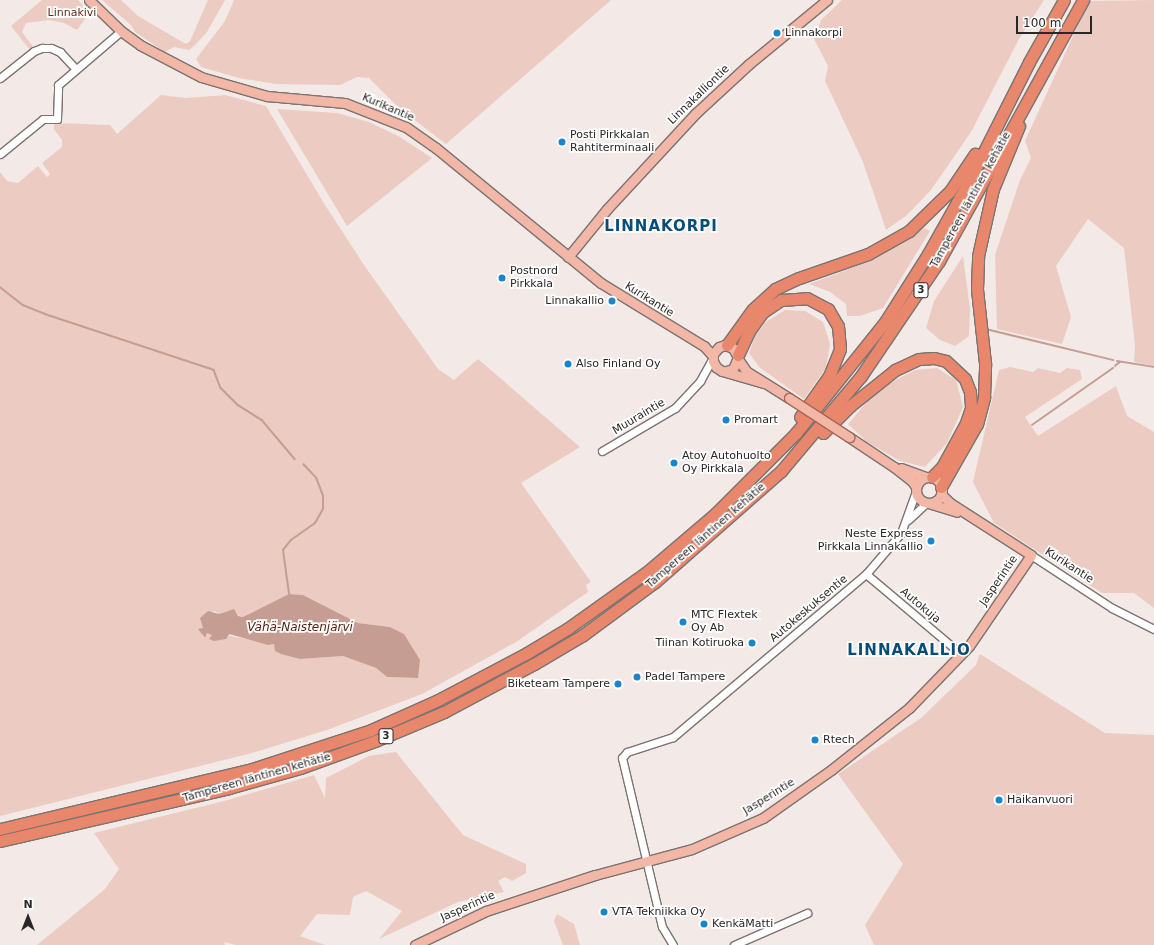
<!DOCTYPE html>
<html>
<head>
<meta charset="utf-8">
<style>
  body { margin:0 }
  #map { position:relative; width:1154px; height:945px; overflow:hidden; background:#f3eae7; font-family:"DejaVu Sans",sans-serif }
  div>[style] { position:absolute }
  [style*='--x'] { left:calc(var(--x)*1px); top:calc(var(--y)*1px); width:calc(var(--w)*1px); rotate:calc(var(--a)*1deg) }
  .green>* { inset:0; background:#eccbc2 }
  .water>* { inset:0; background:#c59d93 }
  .stream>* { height:1.5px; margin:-0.75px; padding:0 0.75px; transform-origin:0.75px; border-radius:0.75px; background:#c59d93 }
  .roads { filter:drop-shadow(1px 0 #7b7370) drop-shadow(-1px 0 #7b7370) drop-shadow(0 1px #7b7370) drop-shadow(0 -1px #7b7370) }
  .minor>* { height:7px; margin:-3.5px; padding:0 3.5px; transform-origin:3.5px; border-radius:3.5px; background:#fff }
  .major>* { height:9px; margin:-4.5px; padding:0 4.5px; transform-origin:4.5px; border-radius:4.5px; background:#f2b7a7 }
  .major>.ring { margin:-4.5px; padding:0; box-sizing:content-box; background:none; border:9px solid #f2b7a7; border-radius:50% }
  .highway>* { height:11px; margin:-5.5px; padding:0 5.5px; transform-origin:5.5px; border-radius:5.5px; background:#e9876d }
  .bridges { filter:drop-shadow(1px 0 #a66554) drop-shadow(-1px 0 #a66554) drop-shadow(0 1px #a66554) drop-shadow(0 -1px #a66554) }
  .major-bridge>* { height:9px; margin:-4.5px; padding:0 4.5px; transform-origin:4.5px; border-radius:4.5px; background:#f2b7a7 }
  .dots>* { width:11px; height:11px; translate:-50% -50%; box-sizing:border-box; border:2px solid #fff; border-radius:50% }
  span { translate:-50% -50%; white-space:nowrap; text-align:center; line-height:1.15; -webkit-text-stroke:3.5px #fff; paint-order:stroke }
  .shield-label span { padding:1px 3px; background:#fff; border:1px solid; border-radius:3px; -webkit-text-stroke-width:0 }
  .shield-label { font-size:10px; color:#2a2726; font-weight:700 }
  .park-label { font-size:11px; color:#602c1e }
  .poi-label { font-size:11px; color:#2a2726 }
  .left { translate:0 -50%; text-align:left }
  .right { translate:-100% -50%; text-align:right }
  .street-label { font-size:11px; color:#2a2726 }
  .water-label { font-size:12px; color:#542113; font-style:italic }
  .district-label { font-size:15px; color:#074d7c; font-weight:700; letter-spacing:1px }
  .north { position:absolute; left:8px; top:897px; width:40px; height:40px; -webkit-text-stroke:3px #fff; paint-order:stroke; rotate:0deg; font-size:11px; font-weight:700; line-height:16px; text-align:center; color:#2a2726 }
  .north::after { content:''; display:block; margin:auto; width:14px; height:18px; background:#2a2726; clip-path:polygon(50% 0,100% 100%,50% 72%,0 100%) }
  .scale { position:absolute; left:1016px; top:16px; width:76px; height:18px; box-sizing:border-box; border:2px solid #2a2726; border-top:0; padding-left:5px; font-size:12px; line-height:14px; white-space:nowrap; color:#2a2726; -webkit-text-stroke:3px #fff; paint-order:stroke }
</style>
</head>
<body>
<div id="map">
  <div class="green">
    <div style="clip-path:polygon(42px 0,78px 0,89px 13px,77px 30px,64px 23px,49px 20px,26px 23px,22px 32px,34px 48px,30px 50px,11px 26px)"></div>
    <div style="clip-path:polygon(102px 0,121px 0,138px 16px,186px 44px,190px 41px,208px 0,225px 0,207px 32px,195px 45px,189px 50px,174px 47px,165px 52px,135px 32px,132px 26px)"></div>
    <div style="clip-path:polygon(234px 0,611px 0,446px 144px,400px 109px,369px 78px,357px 77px,340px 85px,276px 84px,239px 78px,201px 67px,196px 59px,225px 21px)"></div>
    <div style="clip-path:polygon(842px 0,1044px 0,1019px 39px,971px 132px,931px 190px,907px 215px,886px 230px,863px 162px,825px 81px,828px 66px,814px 39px,821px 20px)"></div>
    <div style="clip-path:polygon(1154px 0,1154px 366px,1134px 362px,1135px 345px,1124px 248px,1088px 219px,1056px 266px,1071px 317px,1062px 344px,997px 329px,995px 255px,1020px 180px,1031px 158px,1025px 141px,1089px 1px)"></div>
    <div style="clip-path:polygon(evenodd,161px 95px,186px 98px,225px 95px,266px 106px,325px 205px,366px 268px,438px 369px,454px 380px,478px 359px,580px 447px,521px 483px,591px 582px,586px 585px,588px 592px,516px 642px,422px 694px,327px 730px,252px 753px,0 816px,0 172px,7px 181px,18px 183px,38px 166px,47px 177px,50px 174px,42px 163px,62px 147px,62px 140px,54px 129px,54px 123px,110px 125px,117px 134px,161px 95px,289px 594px,303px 595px,358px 623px,390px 627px,404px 634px,418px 678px,387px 677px,376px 668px,343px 656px,300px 659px,287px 654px,274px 644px,230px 636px,229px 634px,223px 637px,207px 632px,205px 638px,202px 636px,203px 628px,214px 611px,219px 614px,227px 611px,243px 617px,289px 594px)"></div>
    <div style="clip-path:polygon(277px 109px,337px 113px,369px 122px,400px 137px,432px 158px,347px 226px)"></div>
    <div style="clip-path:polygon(924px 228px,930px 231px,883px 308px,860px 316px,847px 316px,846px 304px,830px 292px,809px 284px,873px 260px)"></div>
    <div style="clip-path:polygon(963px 256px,970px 309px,969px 336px,955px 346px,940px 340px,926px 328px,934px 301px)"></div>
    <div style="clip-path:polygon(785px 310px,805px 311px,823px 322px,830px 344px,826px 368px,804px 399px,759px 367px,749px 353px,755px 336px,766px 322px)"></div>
    <div style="clip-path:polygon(1010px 367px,1033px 372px,1038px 368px,1060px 373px,1067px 368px,1080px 370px,1082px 379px,1025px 417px,1038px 436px,1116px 386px,1127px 416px,1154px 432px,1154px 608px,1134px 593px,1102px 593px,994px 523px,973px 482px,999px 370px)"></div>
    <div style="clip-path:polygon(937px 368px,956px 380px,963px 407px,947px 443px,925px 467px,900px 461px,867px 442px,848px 424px,867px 402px,890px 383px,915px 370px)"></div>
    <div style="clip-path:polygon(980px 654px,1105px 733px,1154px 735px,1154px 945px,874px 945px,865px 925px,903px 864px,838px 774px,921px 718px,976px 665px)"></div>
    <div style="clip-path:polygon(396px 752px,463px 835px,526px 864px,526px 873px,512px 881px,505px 877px,498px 881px,504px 892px,458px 902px,379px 939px,402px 911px,366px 891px,353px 897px,350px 915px,317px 914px,300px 936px,325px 945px,236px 945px,224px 942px,225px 945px,37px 945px,105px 889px,119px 869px,94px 833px,228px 800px,314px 775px,325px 798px,326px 778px,369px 756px)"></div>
    <div style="clip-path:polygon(557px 914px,574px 924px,580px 945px,563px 945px,554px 921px)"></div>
  </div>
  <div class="water">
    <div style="clip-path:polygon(289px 594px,303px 595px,358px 623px,390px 627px,404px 634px,420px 660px,418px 678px,387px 677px,376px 668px,343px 656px,300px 659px,281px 654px,275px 651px,274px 644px,268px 645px,229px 634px,226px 639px,214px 641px,209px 639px,212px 635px,207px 633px,205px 638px,198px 629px,203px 628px,200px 618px,208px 611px,219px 614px,234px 609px,238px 616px,243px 617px)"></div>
  </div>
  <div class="stream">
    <div style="--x:0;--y:287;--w:29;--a:38"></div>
    <div style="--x:23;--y:305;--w:24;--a:22"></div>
    <div style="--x:45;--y:314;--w:178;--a:18.3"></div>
    <div style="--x:214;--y:370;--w:19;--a:69"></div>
    <div style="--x:221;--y:388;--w:24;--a:45"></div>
    <div style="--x:238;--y:405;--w:28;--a:32"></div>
    <div style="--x:262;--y:420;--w:51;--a:49.8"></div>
    <div style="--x:986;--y:329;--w:131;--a:13.7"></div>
    <div style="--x:1117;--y:361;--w:37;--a:9"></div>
    <div style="--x:1115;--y:366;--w:6;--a:-39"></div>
    <div style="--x:1032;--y:425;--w:99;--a:-35.1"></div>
    <div style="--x:289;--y:594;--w:44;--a:-97.8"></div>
    <div style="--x:283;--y:550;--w:13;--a:-51"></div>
    <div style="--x:291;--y:540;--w:29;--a:-35"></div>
    <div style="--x:315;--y:523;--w:16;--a:-60"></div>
    <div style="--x:323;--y:509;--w:13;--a:-90"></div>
    <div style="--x:323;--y:496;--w:19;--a:-111"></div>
    <div style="--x:316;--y:478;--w:18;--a:-133"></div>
  </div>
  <div class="roads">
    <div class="minor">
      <div style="--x:0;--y:78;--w:43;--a:-38.5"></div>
      <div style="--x:34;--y:51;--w:9;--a:-21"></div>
      <div style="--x:42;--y:48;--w:9;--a:0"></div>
      <div style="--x:51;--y:48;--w:10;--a:24"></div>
      <div style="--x:60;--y:52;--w:23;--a:47"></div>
      <div style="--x:0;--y:154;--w:55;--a:-39.1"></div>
      <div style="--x:43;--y:119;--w:14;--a:0"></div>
      <div style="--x:57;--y:119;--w:34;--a:-88"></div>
      <div style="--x:58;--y:85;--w:83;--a:-40.6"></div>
      <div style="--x:602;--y:451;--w:85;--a:-30.5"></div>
      <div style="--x:675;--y:408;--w:37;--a:-47"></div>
      <div style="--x:700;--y:381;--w:26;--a:-61"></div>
      <div style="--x:908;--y:520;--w:25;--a:-43"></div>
      <div style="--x:1031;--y:555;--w:97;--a:33.2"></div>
      <div style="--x:1112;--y:608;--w:47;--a:26.6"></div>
      <div style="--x:866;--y:574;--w:124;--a:40.1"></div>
      <div style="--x:673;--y:945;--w:21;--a:-121"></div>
      <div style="--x:662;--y:927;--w:174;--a:-103.3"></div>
      <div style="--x:622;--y:758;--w:8;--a:-50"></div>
      <div style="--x:627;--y:752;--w:48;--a:-18.1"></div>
      <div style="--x:673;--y:737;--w:253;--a:-40.2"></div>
      <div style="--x:866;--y:574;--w:54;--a:-49.5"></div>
      <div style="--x:901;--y:533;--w:45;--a:-70.3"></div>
      <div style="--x:734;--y:945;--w:80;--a:-23.7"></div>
    </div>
    <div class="major">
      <div style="--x:89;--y:0;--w:45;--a:44.1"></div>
      <div style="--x:121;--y:31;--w:24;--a:36"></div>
      <div style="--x:140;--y:45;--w:69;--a:27.7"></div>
      <div style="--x:201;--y:77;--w:69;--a:16.1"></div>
      <div style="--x:267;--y:96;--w:78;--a:5.1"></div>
      <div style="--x:345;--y:103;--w:66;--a:21.5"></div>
      <div style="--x:406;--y:127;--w:37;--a:35"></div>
      <div style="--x:436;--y:148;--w:213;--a:39.3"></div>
      <div style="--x:601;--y:283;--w:121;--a:31.5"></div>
      <div style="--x:704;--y:346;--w:13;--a:48"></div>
      <div style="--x:568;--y:257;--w:62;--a:-50.9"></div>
      <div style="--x:607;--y:209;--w:131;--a:-47.2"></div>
      <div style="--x:696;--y:113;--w:72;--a:-42.8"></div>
      <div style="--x:749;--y:64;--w:101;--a:-39.4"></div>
      <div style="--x:738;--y:359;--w:14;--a:56"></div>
      <div style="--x:746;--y:371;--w:51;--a:32.1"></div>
      <div style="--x:726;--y:371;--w:7;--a:-16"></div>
      <div style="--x:733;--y:369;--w:13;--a:-67"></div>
      <div style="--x:738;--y:357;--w:10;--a:-119"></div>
      <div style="--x:733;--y:348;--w:9;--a:-159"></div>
      <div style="--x:725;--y:345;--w:6;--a:162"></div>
      <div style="--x:719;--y:347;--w:9;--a:131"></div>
      <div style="--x:713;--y:354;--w:7;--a:90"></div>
      <div style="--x:713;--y:361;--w:7;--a:63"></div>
      <div style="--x:716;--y:367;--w:7;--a:34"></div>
      <div style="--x:722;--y:371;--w:44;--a:15.9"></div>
      <div style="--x:849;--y:437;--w:54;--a:33.7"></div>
      <div style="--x:894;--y:467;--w:23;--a:38"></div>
      <div style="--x:912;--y:481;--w:7;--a:56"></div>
      <div style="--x:901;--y:468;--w:27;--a:20"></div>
      <div class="ring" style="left:916px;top:477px;width:17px;height:17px"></div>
      <div style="--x:928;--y:503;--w:30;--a:17"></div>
      <div style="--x:415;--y:945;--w:79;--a:-25.6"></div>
      <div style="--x:486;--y:911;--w:115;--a:-18.3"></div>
      <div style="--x:595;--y:875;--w:100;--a:-15"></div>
      <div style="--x:692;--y:849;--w:77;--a:-23.6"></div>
      <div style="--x:763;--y:818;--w:83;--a:-35.2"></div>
      <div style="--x:831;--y:770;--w:100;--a:-38.5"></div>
      <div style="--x:909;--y:708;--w:86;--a:-45.9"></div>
      <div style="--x:969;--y:646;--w:110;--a:-55.7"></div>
      <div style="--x:1031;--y:555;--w:96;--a:-147.3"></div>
      <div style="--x:950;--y:503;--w:13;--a:-135"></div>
    </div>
    <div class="highway">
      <div style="--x:727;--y:345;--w:44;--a:-54.2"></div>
      <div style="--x:753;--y:309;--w:30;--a:-42"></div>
      <div style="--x:775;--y:289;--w:26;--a:-25"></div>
      <div style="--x:799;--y:278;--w:73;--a:-19.2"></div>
      <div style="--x:868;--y:254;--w:47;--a:-29.3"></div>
      <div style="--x:909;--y:231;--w:57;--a:-44.3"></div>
      <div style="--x:950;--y:191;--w:45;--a:-56"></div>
      <div style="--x:738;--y:355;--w:26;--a:-65"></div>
      <div style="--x:749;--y:331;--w:24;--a:-54"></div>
      <div style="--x:763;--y:312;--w:22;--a:-34"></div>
      <div style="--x:781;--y:300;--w:26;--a:-4"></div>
      <div style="--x:807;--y:298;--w:24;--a:28"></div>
      <div style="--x:828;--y:309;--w:20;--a:60"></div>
      <div style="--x:838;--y:326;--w:23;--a:85"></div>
      <div style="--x:840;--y:349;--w:29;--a:112"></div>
      <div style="--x:829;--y:376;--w:50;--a:125.3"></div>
      <div style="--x:823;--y:433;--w:38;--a:-45"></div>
      <div style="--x:850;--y:406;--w:58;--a:-38.7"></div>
      <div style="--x:895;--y:370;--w:26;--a:-25"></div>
      <div style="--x:919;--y:359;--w:15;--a:-4"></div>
      <div style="--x:934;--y:358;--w:12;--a:14"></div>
      <div style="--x:946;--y:361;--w:26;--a:43"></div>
      <div style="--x:965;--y:379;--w:14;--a:69"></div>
      <div style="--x:970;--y:392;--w:16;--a:86"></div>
      <div style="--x:971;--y:408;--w:18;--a:109"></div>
      <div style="--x:965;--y:425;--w:48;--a:118.7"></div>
      <div style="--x:942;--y:467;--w:14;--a:135"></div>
      <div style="--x:941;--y:487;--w:73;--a:-60.3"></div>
      <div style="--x:977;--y:424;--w:28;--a:-75"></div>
      <div style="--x:984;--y:397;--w:34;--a:-88"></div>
      <div style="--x:985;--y:363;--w:74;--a:-96.2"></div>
      <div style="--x:977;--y:289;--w:33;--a:-88"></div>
      <div style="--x:978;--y:256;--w:69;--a:-77.4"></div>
      <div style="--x:993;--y:189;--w:68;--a:-67.6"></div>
      <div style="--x:0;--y:829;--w:259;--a:-13.4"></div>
      <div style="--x:252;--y:769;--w:125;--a:-18.1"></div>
      <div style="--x:371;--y:730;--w:73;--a:-24.1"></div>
      <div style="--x:438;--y:700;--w:101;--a:-27.8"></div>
      <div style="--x:527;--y:653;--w:47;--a:-31"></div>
      <div style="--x:567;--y:629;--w:98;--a:-35.5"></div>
      <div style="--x:647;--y:572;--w:91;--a:-40.5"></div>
      <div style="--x:716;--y:513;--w:113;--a:-45"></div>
      <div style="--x:796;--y:433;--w:142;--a:-51.3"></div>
      <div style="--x:885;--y:322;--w:80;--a:-57.7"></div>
      <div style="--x:928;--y:254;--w:84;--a:-60.7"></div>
      <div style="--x:969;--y:181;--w:133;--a:-63.2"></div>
      <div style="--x:1029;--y:62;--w:71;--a:-60.6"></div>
      <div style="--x:0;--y:841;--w:235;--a:-13"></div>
      <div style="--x:229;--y:788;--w:74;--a:-15.7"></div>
      <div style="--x:300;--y:768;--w:80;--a:-19.8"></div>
      <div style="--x:375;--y:741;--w:75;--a:-22.8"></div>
      <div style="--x:444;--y:712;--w:102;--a:-28.1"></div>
      <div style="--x:534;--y:664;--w:57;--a:-30.6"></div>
      <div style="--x:583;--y:635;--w:89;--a:-36.4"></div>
      <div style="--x:655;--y:582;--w:168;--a:-41.4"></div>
      <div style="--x:781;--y:471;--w:124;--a:-49.9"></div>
      <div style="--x:861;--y:376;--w:139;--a:-55.9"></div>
      <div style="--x:939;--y:261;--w:298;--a:-61.1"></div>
    </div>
  </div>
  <div class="bridges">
    <div class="major-bridge">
      <div style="--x:789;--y:398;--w:72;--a:33"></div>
    </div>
  </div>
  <div class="dots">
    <div style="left:777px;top:33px;background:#1885ce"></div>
    <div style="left:562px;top:142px;background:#1885ce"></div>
    <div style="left:502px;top:278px;background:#1885ce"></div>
    <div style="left:612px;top:301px;background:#1885ce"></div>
    <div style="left:568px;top:364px;background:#1885ce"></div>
    <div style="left:726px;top:420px;background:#1885ce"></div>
    <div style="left:674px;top:463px;background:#1885ce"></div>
    <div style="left:931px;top:541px;background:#1885ce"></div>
    <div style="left:683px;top:622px;background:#1885ce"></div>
    <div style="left:752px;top:643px;background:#1885ce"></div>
    <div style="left:637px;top:677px;background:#1885ce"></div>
    <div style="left:618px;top:684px;background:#1885ce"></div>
    <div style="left:815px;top:740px;background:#1885ce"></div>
    <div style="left:999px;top:800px;background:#1885ce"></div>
    <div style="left:604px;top:912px;background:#1885ce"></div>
    <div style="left:704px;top:924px;background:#1885ce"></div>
  </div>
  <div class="shield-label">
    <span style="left:921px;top:290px">3</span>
    <span style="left:386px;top:736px">3</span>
  </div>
  <div class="park-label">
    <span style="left:72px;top:13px">Linnakivi</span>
  </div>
  <div class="poi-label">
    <span class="left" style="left:785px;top:33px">Linnakorpi</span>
    <span class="left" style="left:570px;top:142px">Posti Pirkkalan<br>Rahtiterminaali</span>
    <span class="left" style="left:510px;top:278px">Postnord<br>Pirkkala</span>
    <span class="right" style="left:604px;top:301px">Linnakallio</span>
    <span class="left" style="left:576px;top:364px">Also Finland Oy</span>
    <span class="left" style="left:734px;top:420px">Promart</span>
    <span class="left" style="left:682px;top:463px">Atoy Autohuolto<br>Oy Pirkkala</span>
    <span class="right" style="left:923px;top:541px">Neste Express<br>Pirkkala Linnakallio</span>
    <span class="left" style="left:691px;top:622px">MTC Flextek<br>Oy Ab</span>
    <span class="right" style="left:744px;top:643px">Tiinan Kotiruoka</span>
    <span class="left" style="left:645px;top:677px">Padel Tampere</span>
    <span class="right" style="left:610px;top:684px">Biketeam Tampere</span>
    <span class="left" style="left:823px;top:740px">Rtech</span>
    <span class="left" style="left:1007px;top:800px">Haikanvuori</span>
    <span class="left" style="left:612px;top:912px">VTA Tekniikka Oy</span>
    <span class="left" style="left:712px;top:924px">KenkäMatti</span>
  </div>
  <div class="street-label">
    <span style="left:699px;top:95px;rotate:-44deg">Linnakalliontie</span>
    <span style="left:388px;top:108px;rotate:23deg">Kurikantie</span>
    <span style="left:971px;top:200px;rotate:-61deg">Tampereen läntinen kehätie</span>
    <span style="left:649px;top:300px;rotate:32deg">Kurikantie</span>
    <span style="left:639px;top:417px;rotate:-31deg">Muuraintie</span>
    <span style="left:706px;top:536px;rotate:-41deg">Tampereen läntinen kehätie</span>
    <span style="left:1069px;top:566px;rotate:33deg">Kurikantie</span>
    <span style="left:999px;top:581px;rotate:-56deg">Jasperintie</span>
    <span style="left:920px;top:606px;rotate:40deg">Autokuja</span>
    <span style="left:809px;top:609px;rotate:-40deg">Autokeskuksentie</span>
    <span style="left:257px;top:778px;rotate:-16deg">Tampereen läntinen kehätie</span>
    <span style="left:769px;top:797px;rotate:-32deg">Jasperintie</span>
    <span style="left:468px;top:907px;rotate:-24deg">Jasperintie</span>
  </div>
  <div class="water-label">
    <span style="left:300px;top:628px">Vähä-Naistenjärvi</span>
  </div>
  <div class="district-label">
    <span style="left:661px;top:227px">LINNAKORPI</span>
    <span style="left:909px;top:651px">LINNAKALLIO</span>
  </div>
  <div class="north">N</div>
  <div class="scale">100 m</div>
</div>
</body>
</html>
